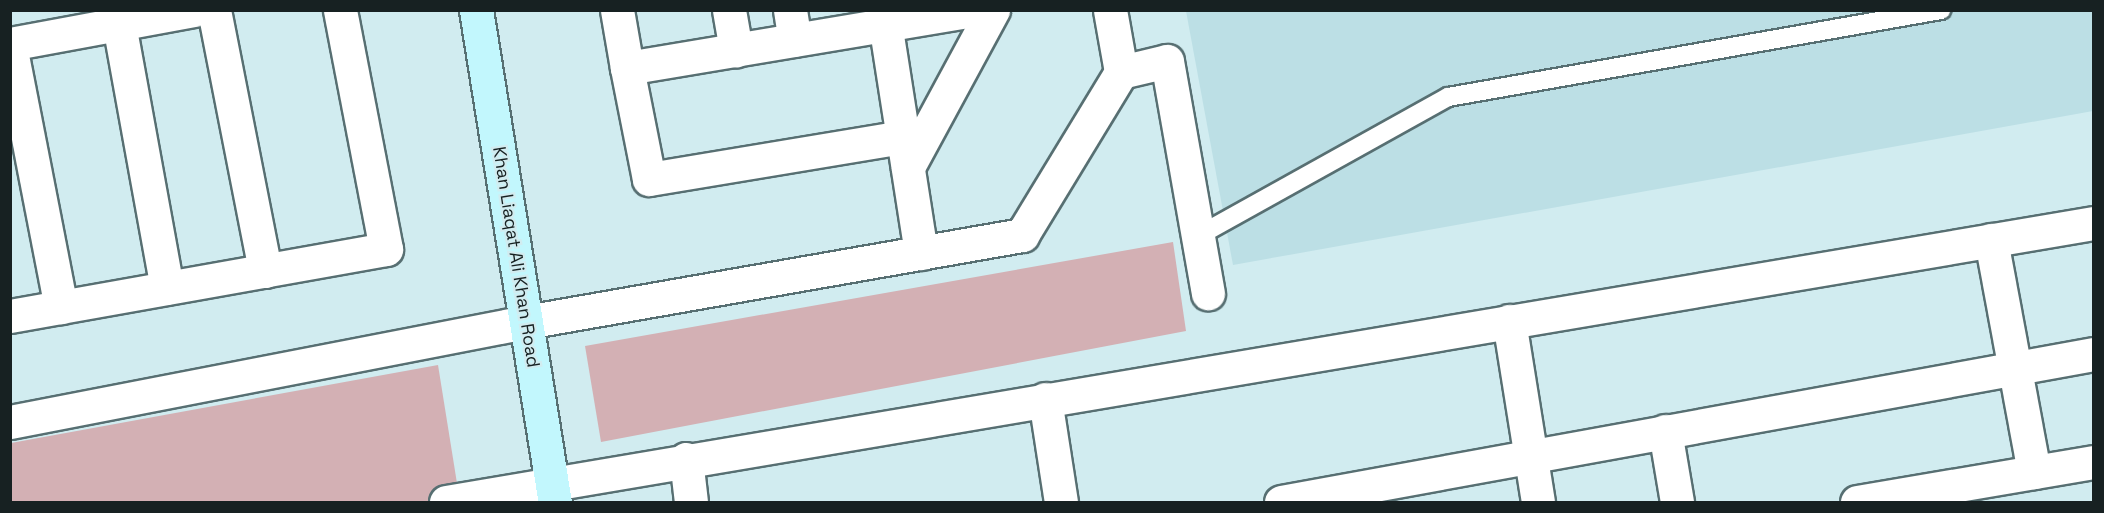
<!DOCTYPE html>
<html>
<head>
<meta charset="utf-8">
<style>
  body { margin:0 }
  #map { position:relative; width:2104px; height:513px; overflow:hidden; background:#d1ecf0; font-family:"Space Grotesk",sans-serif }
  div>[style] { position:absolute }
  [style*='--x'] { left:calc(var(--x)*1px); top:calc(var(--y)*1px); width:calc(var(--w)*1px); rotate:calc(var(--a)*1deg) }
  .built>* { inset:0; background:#bcdfe5 }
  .green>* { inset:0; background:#d3b0b4 }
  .roads { filter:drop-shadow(2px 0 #576f72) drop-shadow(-2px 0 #576f72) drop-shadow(0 2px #576f72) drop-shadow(0 -2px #576f72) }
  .lane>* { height:18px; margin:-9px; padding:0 9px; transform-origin:9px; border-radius:9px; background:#fff }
  .street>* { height:33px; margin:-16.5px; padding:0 16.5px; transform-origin:16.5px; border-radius:16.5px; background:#fff }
  .secondary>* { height:33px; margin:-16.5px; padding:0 16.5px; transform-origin:16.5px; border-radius:16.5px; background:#c2f7fd }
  span { translate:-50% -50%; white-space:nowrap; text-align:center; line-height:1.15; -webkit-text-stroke:4.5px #d1ecf0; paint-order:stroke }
  .street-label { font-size:18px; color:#172122 }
  .frame { position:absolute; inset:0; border:12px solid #172122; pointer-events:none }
</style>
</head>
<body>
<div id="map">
  <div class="built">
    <div style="clip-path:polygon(1186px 11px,2093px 11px,2093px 111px,1233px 265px)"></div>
  </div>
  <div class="green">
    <div style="clip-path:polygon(1173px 242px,1186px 331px,601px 442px,585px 346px)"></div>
    <div style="clip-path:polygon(438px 365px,460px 502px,11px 502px,11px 443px)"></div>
  </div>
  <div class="roads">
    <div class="lane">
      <div style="--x:1198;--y:236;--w:286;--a:-29.1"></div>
      <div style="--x:1448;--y:97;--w:501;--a:-10.01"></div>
    </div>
    <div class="street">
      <div style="--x:214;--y:10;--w:266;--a:78.9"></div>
      <div style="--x:617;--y:10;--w:59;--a:80.2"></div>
      <div style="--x:627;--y:68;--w:353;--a:-9.5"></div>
      <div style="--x:729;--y:10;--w:41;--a:80.1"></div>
      <div style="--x:790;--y:10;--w:30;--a:81"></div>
      <div style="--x:883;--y:10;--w:246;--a:81.1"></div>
      <div style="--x:1110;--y:10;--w:63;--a:79.9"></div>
      <div style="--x:1121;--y:72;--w:47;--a:-13.4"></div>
      <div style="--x:1167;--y:61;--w:236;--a:80"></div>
      <div style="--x:119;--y:24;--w:268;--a:79.7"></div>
      <div style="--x:10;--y:44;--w:187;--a:-10.5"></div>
      <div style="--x:10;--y:45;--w:267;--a:79"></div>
      <div style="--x:627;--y:68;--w:113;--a:78.8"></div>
      <div style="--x:649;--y:179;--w:257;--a:-9.4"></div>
      <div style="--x:908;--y:167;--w:179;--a:-61.6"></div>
      <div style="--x:1991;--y:240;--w:236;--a:79.5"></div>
      <div style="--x:10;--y:316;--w:382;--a:-10.1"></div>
      <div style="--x:386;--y:249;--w:243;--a:-100.9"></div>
      <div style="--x:1509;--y:321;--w:183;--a:80.9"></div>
      <div style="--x:1045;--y:399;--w:104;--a:81.2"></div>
      <div style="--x:10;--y:422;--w:526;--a:-10.97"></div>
      <div style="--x:526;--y:322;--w:504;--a:-9.95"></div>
      <div style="--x:1022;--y:235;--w:191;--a:-58.7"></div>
      <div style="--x:1665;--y:431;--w:72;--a:80.4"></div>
      <div style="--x:686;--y:459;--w:43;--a:83.4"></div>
      <div style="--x:446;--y:502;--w:1671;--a:-9.61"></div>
      <div style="--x:1281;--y:502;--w:826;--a:-10.32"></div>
      <div style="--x:1857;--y:502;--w:240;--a:-9.6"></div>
    </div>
    <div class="secondary">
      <div style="--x:476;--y:10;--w:498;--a:80.9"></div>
    </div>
  </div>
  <div class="street-label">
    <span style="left:516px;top:257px;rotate:81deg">Khan Liaqat Ali Khan Road</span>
  </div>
  <div class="frame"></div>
</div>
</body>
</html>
